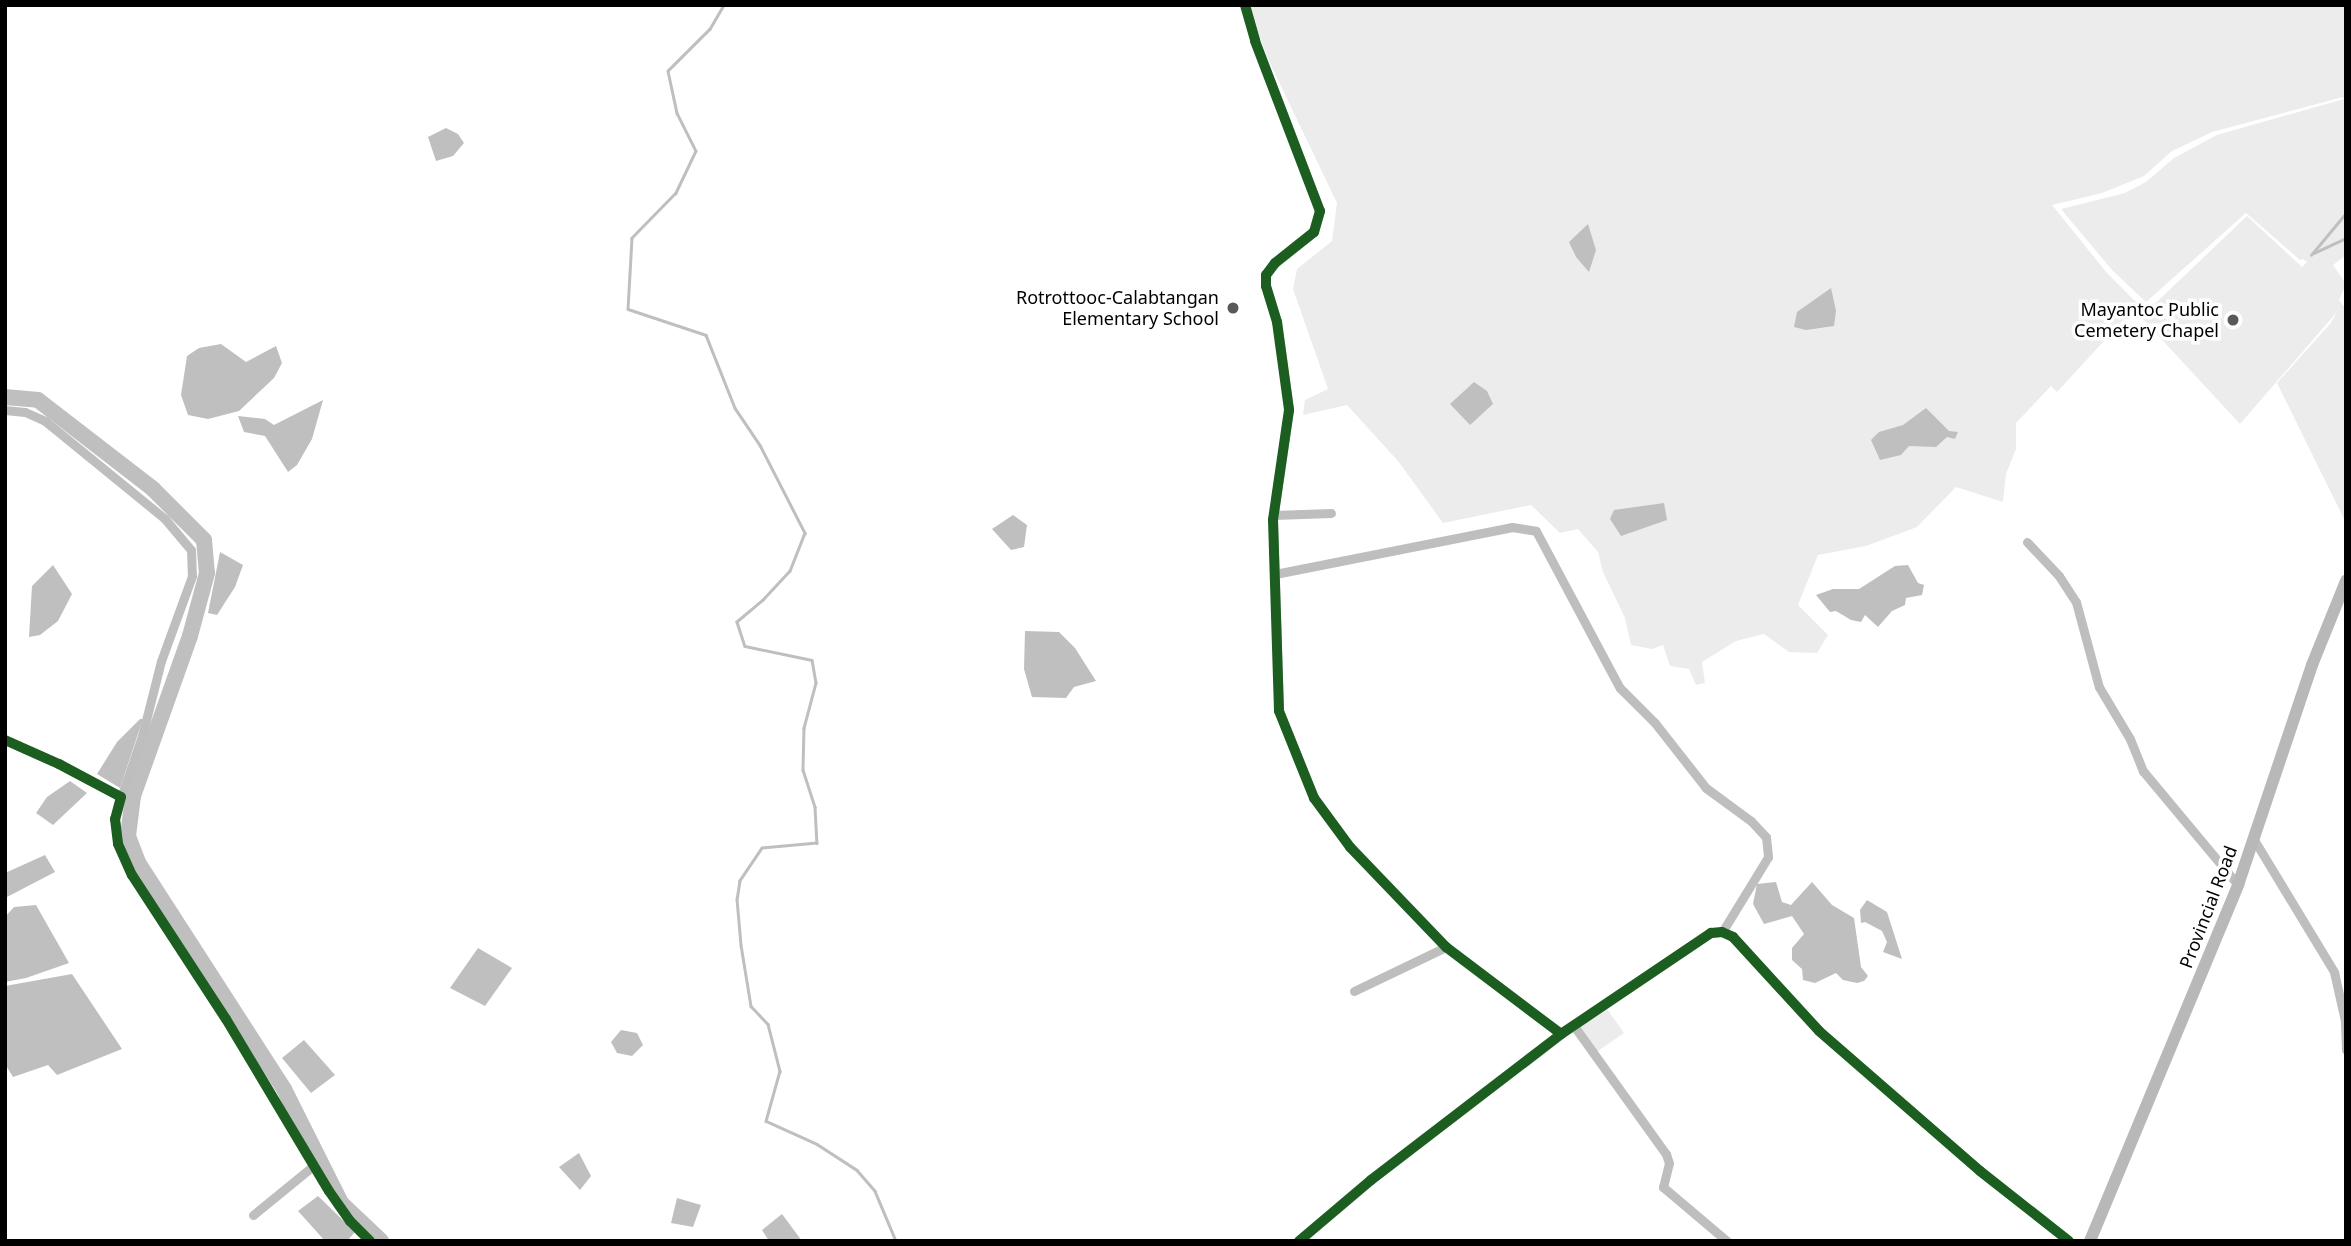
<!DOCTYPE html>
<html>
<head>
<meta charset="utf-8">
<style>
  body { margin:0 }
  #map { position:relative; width:2351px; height:1246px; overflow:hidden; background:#fff; font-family:"Noto Sans",sans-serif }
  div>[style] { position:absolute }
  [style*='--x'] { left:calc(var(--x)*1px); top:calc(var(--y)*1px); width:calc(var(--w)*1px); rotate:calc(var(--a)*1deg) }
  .green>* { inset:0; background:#ececec }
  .water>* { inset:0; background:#bfbfbf }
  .stream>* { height:2.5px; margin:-1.25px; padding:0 1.25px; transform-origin:1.25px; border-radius:1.25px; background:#bfbfbf }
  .river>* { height:16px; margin:-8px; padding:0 8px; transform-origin:8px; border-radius:8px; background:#bfbfbf }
  .street>* { height:9px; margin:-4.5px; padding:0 4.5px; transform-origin:4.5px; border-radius:4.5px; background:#bebebe }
  .secondary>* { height:12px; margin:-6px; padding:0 6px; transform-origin:6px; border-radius:6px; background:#b8b8b8 }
  .cycleway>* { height:10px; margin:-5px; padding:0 5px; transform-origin:5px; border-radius:5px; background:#1b5e20 }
  .dots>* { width:19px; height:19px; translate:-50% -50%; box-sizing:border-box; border:4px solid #fff; border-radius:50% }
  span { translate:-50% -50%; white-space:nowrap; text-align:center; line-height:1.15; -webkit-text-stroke:7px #fff; paint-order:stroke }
  .poi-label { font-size:18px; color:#000 }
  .right { translate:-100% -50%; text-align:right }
  .street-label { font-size:18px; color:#000 }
  .frame { position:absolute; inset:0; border:7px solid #000; pointer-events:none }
</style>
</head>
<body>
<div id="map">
  <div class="green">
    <div style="clip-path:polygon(1248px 5px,2346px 5px,2346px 255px,2333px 265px,2346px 284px,2339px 300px,2346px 309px,2346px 523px,2277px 383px,2330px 324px,2337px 312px,2240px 424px,2141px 317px,2247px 216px,2302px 267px,2307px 262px,2303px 259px,2300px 260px,2246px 213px,2146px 302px,2112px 270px,2061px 209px,2125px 193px,2146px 182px,2174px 158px,2217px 135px,2344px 99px,2343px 97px,2212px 132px,2172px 151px,2144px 176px,2102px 193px,2052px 205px,2107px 273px,2138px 304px,2057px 392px,2051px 386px,2016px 423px,2016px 449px,2006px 474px,2003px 502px,1956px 487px,1917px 527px,1866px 546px,1818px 555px,1798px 605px,1828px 635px,1817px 653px,1789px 652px,1764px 634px,1736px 641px,1702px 662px,1705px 683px,1696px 685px,1689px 669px,1670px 666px,1663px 645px,1652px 649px,1631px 645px,1625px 618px,1603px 572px,1598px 552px,1578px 529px,1560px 533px,1531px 505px,1443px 523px,1398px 461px,1347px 405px,1303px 415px,1305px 400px,1328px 389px,1293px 289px,1297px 269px,1332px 241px,1337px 203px,1267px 57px)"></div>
    <div style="clip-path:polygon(1605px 1006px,1624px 1033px,1595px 1053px,1576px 1026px)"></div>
  </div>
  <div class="water">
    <div style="clip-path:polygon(446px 128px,458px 134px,464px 143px,453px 156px,436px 161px,428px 137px)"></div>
    <div style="clip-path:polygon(1588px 224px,1596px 250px,1589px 272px,1576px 257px,1569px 242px)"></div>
    <div style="clip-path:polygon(1831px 288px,1836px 311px,1834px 326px,1806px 330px,1794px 327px,1797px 312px)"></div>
    <div style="clip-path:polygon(221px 344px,246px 362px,276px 346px,282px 363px,274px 378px,239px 411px,208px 419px,188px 415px,181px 395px,187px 356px,199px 348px)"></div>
    <div style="clip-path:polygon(1474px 382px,1487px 391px,1493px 404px,1470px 425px,1450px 404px)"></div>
    <div style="clip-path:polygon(323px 400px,312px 439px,297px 465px,288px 472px,265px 436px,244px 432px,238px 416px,265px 419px,274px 425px)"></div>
    <div style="clip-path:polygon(1926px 408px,1949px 431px,1958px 432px,1955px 439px,1947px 437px,1936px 447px,1909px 446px,1901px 455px,1880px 460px,1871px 440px,1879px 432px,1903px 425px)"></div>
    <div style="clip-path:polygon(1664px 503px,1667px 520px,1621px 536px,1610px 519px,1614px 510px)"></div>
    <div style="clip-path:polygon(1013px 515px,1027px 525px,1024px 547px,1011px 550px,992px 529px)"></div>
    <div style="clip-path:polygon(220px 552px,243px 565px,235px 587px,217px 615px,208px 613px)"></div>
    <div style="clip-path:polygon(53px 565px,72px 594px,58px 621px,40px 635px,29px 637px,32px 586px)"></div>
    <div style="clip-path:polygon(1908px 565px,1918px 583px,1924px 585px,1922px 595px,1906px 598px,1905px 605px,1892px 611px,1878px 627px,1865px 615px,1861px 622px,1851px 620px,1836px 611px,1830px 612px,1816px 595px,1833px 589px,1859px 589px,1895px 566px)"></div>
    <div style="clip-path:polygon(1025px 631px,1059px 632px,1075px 648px,1096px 681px,1074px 687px,1066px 698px,1032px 697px,1024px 669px)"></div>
    <div style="clip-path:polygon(140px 719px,143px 719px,120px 788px,97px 774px,117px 742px)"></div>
    <div style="clip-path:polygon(70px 781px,87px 793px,53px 825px,36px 813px,47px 797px)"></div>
    <div style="clip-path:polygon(45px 855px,55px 872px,5px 898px,5px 873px)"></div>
    <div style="clip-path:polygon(1776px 882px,1782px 902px,1791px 905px,1812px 882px,1832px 905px,1854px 918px,1861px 967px,1868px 976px,1864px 981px,1857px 983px,1843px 980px,1836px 973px,1815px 983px,1803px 980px,1802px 969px,1792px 960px,1792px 948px,1804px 934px,1792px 916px,1764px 924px,1753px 904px,1757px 884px)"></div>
    <div style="clip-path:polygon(1867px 900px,1887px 912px,1902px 959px,1883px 952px,1887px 942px,1882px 931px,1865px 922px,1861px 923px,1860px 910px)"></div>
    <div style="clip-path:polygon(36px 905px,69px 963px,26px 978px,5px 982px,5px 917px,14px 907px)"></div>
    <div style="clip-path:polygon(478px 948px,512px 968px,485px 1006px,450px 988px)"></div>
    <div style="clip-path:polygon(72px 974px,122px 1049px,57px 1075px,48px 1065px,13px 1077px,5px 1064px,5px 986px)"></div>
    <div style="clip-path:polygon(621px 1030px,637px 1033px,643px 1045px,632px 1056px,617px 1053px,611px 1042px)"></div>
    <div style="clip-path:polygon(304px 1040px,335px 1075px,311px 1093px,282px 1058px)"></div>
    <div style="clip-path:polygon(579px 1153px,591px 1176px,580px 1190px,559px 1167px)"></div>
    <div style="clip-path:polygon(318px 1196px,355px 1232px,347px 1241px,325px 1241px,298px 1211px)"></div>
    <div style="clip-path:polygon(677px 1198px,701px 1205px,693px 1227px,671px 1223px)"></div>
    <div style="clip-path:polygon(782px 1214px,802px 1241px,769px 1241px,762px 1230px)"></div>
  </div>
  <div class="stream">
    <div style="--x:724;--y:5;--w:28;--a:120"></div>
    <div style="--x:710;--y:29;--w:59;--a:135"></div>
    <div style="--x:668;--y:71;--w:43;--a:77.9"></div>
    <div style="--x:677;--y:113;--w:42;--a:63.4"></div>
    <div style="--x:696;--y:151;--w:47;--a:115.5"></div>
    <div style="--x:676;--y:193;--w:63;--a:134.4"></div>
    <div style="--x:632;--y:238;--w:71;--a:93.2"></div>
    <div style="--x:628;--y:309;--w:82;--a:18.4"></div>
    <div style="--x:706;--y:335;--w:79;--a:68.3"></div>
    <div style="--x:735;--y:408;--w:45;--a:56"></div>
    <div style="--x:760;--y:445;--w:99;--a:62.9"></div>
    <div style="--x:805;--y:533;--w:41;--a:111.5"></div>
    <div style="--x:790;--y:571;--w:40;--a:133"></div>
    <div style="--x:763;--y:600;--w:34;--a:140"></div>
    <div style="--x:737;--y:622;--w:25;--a:72"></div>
    <div style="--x:745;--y:646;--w:68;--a:11.8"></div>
    <div style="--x:812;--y:660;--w:23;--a:80"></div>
    <div style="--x:816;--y:683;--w:47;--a:104.9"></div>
    <div style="--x:804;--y:728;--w:42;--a:91.4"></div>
    <div style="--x:803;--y:770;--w:39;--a:72"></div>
    <div style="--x:815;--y:807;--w:36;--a:87"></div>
    <div style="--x:817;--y:843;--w:55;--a:174.8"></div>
    <div style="--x:762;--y:848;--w:40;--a:124"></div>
    <div style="--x:740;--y:881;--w:18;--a:99"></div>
    <div style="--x:737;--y:899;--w:46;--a:85"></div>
    <div style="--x:741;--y:945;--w:62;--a:80.7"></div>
    <div style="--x:751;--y:1006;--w:25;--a:47"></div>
    <div style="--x:768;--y:1024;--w:49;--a:75.7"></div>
    <div style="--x:780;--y:1071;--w:52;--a:105.6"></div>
    <div style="--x:766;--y:1121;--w:56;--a:24.3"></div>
    <div style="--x:817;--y:1144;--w:48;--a:33"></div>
    <div style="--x:857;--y:1170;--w:28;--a:49"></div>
    <div style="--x:875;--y:1191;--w:54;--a:67.2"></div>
    <div style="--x:2314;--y:253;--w:35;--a:-25"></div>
    <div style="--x:2311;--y:255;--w:55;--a:-50.2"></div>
  </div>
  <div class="river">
    <div style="--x:5;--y:397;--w:33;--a:5"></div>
    <div style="--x:38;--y:400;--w:145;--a:37.7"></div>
    <div style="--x:153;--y:489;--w:72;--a:45"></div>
    <div style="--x:204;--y:540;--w:33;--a:85"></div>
    <div style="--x:207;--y:573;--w:65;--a:105.1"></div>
    <div style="--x:190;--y:636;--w:170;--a:109.6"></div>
    <div style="--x:133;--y:796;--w:40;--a:97.1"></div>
    <div style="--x:128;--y:836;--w:30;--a:69"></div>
    <div style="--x:139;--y:864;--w:268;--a:57.2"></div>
    <div style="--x:284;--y:1089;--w:127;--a:63.4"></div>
    <div style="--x:341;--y:1203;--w:55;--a:43.5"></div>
  </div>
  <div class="street">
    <div style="--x:1245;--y:5;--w:37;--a:74"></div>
    <div style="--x:1255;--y:41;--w:182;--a:69.1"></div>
    <div style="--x:1320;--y:211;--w:22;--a:106"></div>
    <div style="--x:1314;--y:232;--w:50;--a:141.5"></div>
    <div style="--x:1275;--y:263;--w:15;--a:127"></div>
    <div style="--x:1266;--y:275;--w:11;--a:90"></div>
    <div style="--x:1266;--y:286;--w:38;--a:73"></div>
    <div style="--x:1277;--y:322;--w:89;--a:82.2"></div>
    <div style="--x:1289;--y:410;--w:111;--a:98.3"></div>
    <div style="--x:1273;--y:520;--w:191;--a:88.2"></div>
    <div style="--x:1279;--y:711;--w:94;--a:68.1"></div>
    <div style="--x:1314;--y:798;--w:61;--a:53.7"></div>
    <div style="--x:1350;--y:847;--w:139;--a:46.2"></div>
    <div style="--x:1446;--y:947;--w:144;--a:37.1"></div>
    <div style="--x:5;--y:410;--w:20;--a:6"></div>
    <div style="--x:25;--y:412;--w:22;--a:24"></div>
    <div style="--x:45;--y:421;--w:155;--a:39.2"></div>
    <div style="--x:165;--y:519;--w:40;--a:50"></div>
    <div style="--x:191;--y:550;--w:26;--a:88"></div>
    <div style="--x:192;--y:576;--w:90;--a:110"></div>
    <div style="--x:161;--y:661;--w:77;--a:104.2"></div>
    <div style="--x:142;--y:736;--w:65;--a:109"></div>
    <div style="--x:1274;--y:515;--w:57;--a:-2"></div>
    <div style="--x:2027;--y:542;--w:47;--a:46.7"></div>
    <div style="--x:2059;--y:576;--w:31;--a:57"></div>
    <div style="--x:2076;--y:602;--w:88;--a:74.9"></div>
    <div style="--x:2099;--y:687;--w:61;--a:59.2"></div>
    <div style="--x:2130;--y:739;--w:35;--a:68"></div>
    <div style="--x:2143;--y:771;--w:148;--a:50.2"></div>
    <div style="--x:1275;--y:574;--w:242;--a:-11.2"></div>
    <div style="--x:1512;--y:527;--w:24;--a:9"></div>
    <div style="--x:1536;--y:531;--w:178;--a:61.9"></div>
    <div style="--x:1620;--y:688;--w:49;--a:45"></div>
    <div style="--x:1655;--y:723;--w:83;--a:51.9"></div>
    <div style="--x:1706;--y:788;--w:56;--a:36.3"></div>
    <div style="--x:1751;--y:821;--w:22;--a:47"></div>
    <div style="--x:1766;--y:837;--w:20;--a:84"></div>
    <div style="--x:1768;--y:857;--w:88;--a:121.5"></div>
    <div style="--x:5;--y:740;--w:59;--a:24"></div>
    <div style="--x:59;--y:764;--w:70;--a:28"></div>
    <div style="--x:121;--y:797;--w:23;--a:105"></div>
    <div style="--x:115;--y:819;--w:25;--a:83"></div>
    <div style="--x:118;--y:844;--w:34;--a:66"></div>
    <div style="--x:132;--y:875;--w:172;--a:56.9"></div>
    <div style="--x:226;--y:1019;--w:200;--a:59.1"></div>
    <div style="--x:329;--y:1191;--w:37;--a:55"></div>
    <div style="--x:350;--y:1221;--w:28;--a:45"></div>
    <div style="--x:2253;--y:838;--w:157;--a:58.8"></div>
    <div style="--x:2334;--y:972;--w:50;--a:77.3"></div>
    <div style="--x:2345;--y:1021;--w:29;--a:88"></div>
    <div style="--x:1354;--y:991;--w:102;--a:-25.6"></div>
    <div style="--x:1574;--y:1026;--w:158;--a:54.3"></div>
    <div style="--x:1666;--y:1154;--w:9;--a:72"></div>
    <div style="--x:1669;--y:1163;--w:25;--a:104"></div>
    <div style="--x:1663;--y:1187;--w:84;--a:40.2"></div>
    <div style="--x:253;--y:1215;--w:77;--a:-39.2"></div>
    <div style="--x:1299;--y:1241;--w:94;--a:-40.3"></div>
    <div style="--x:1371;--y:1180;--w:240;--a:-37.5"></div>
    <div style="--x:1561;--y:1034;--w:181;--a:-34"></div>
    <div style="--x:1711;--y:933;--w:11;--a:-5"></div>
    <div style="--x:1722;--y:932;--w:12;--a:24"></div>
    <div style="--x:1733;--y:937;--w:127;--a:47.5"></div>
    <div style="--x:1819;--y:1031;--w:213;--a:41"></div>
    <div style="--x:1980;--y:1171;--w:113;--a:38.2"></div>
  </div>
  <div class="secondary">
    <div style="--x:2090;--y:1241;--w:386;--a:-67.4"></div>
    <div style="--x:2238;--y:885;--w:232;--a:-71.4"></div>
    <div style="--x:2312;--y:665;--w:91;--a:-68"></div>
  </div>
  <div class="cycleway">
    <div style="--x:1245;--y:5;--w:37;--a:74"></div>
    <div style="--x:1255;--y:41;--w:182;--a:69.1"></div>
    <div style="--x:1320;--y:211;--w:22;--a:106"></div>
    <div style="--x:1314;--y:232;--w:50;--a:141.5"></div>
    <div style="--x:1275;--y:263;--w:15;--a:127"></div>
    <div style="--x:1266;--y:275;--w:11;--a:90"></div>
    <div style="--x:1266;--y:286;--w:38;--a:73"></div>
    <div style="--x:1277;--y:322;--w:89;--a:82.2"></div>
    <div style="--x:1289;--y:410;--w:111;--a:98.3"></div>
    <div style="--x:1273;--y:520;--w:191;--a:88.2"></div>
    <div style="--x:1279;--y:711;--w:94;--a:68.1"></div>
    <div style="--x:1314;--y:798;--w:61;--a:53.7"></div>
    <div style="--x:1350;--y:847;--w:139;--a:46.2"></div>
    <div style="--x:1446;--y:947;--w:144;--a:37.1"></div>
    <div style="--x:5;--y:740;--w:59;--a:24"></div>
    <div style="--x:59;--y:764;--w:70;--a:28"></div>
    <div style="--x:121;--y:797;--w:23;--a:105"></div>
    <div style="--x:115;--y:819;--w:25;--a:83"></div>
    <div style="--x:118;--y:844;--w:34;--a:66"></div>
    <div style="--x:132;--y:875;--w:172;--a:56.9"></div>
    <div style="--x:226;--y:1019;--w:200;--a:59.1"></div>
    <div style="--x:329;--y:1191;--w:37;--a:55"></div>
    <div style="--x:350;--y:1221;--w:28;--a:45"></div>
    <div style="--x:1299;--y:1241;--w:94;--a:-40.3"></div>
    <div style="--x:1371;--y:1180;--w:240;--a:-37.5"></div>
    <div style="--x:1561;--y:1034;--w:181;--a:-34"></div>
    <div style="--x:1711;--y:933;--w:11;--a:-5"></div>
    <div style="--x:1722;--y:932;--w:12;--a:24"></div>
    <div style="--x:1733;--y:937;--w:127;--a:47.5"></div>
    <div style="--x:1819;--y:1031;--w:213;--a:41"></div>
    <div style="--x:1980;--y:1171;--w:113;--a:38.2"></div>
  </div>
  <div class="dots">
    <div style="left:1233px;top:308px;background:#595959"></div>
    <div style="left:2233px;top:320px;background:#595959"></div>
  </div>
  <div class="poi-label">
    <span class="right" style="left:1219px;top:308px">Rotrottooc-Calabtangan<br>Elementary School</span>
    <span class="right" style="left:2219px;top:320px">Mayantoc Public<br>Cemetery Chapel</span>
  </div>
  <div class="street-label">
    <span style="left:2208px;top:907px;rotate:-69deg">Provincial Road</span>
  </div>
  <div class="frame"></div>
</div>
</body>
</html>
